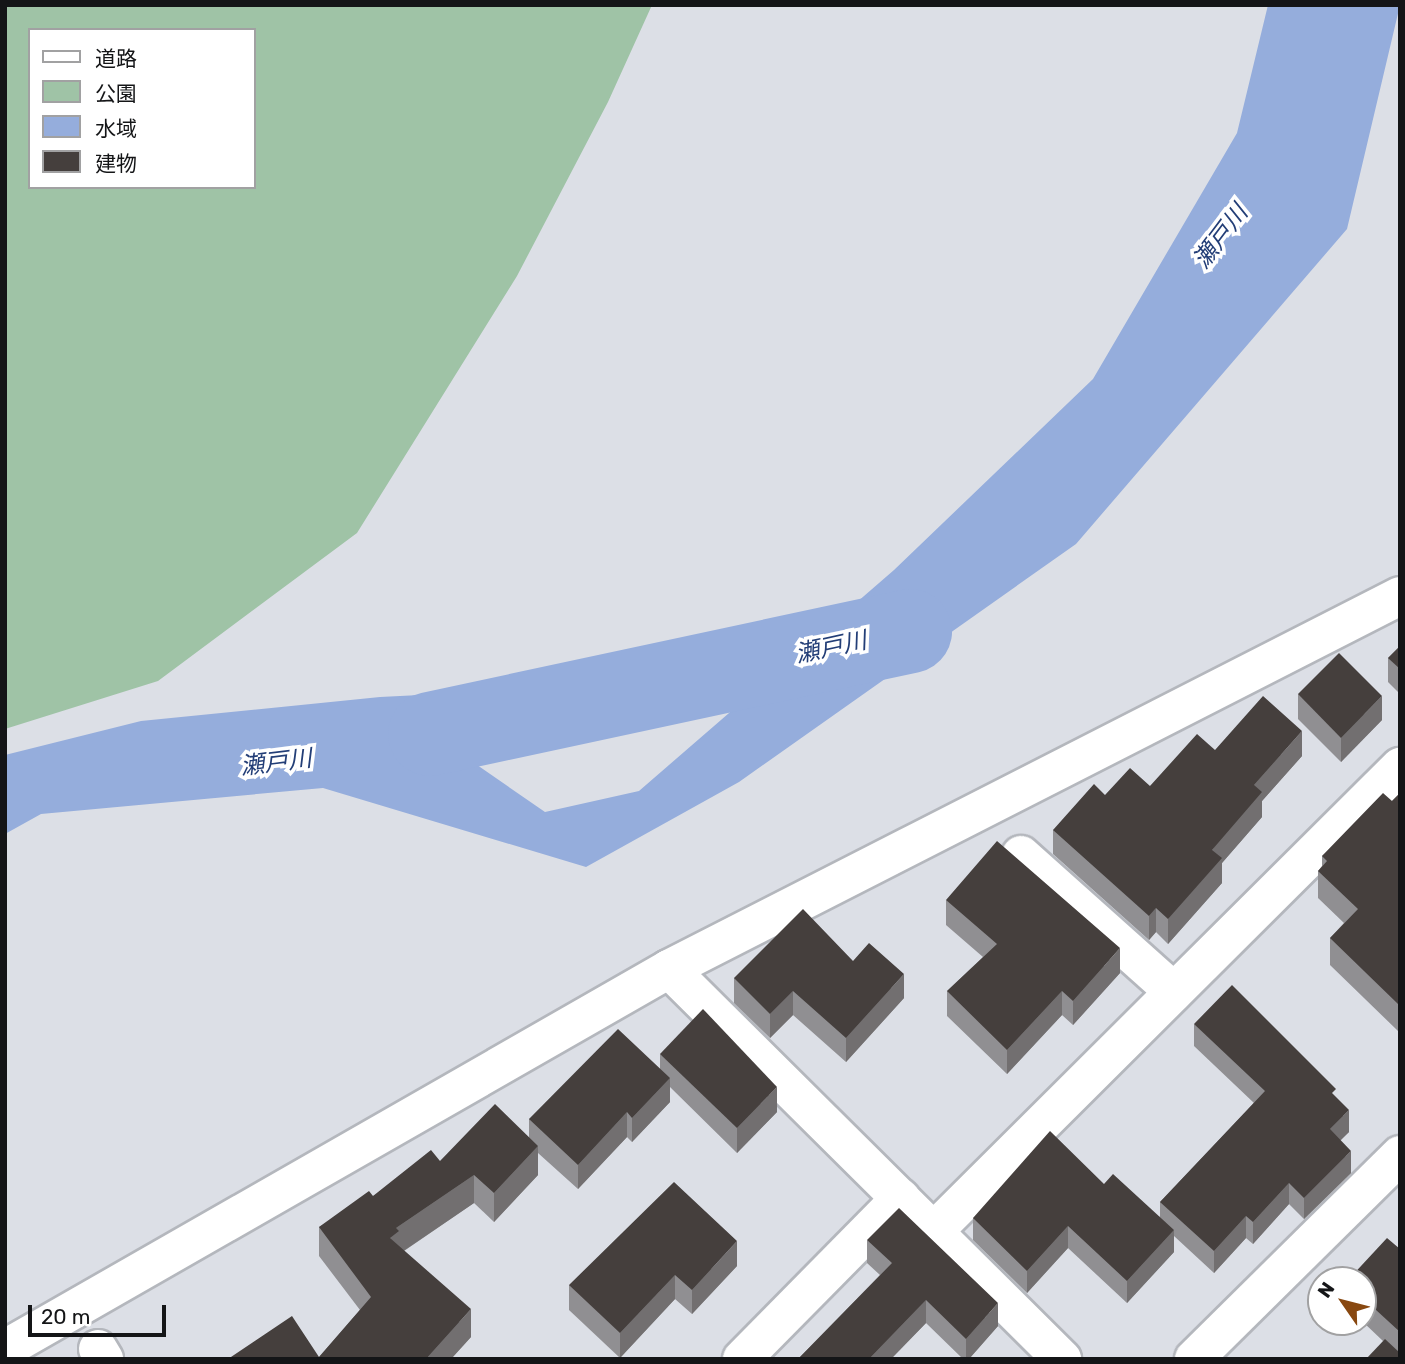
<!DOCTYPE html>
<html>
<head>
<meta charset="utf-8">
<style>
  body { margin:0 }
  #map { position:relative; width:1405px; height:1364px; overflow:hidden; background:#dcdfe6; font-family:Rubik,"Noto Sans JP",sans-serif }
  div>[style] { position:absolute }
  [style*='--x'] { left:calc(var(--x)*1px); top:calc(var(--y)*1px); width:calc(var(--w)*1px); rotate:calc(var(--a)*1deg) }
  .green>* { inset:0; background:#9fc3a6 }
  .water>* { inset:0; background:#95addc }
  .river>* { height:84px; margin:-42px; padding:0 42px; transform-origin:42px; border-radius:42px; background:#95addc }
  .roads { filter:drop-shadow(2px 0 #b4b7bd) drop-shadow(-2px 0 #b4b7bd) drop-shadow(0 2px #b4b7bd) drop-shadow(0 -2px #b4b7bd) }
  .minor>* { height:38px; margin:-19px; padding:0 19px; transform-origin:19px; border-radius:19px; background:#fff }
  .wall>* { inset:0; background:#908f92 }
  .shaded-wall>* { inset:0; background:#726f70 }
  .building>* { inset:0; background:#453f3d }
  span { translate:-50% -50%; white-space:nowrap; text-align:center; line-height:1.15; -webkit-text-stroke:7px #fff; paint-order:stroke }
  .water-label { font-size:24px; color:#233e77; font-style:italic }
  .frame { position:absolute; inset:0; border:7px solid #141517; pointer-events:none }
  .legend { position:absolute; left:28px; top:28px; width:228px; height:161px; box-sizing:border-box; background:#fff; border:2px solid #a1a1a2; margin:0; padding:9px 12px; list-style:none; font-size:21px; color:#141517 }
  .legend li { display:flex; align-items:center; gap:14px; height:35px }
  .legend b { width:35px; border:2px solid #a1a1a2 }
  .north { position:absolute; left:1307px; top:1266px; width:70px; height:70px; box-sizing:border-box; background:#fff; border:2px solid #a1a1a2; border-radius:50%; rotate:305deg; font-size:19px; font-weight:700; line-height:28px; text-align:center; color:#141517 }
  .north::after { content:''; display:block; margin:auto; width:24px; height:32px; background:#884810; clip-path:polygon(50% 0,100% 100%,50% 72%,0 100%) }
  .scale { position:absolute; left:28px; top:1305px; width:138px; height:32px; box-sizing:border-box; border:4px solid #141517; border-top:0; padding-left:9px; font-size:21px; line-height:24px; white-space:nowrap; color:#141517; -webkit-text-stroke:5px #fff; paint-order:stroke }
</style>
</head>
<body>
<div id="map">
  <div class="green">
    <div style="clip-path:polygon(evenodd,5px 5px,652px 5px,608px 102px,517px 276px,357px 533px,158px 681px,5px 729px,5px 5px,30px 30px,254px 30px,254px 187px,30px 187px,30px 30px)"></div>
  </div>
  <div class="water">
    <div style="clip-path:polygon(1268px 5px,1400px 5px,1347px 229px,1076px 544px,739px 782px,586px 867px,323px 788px,41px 814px,5px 834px,5px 755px,141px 721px,380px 697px,597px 686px,454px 749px,545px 812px,639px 791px,894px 570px,1093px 379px,1237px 133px)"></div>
  </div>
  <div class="river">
    <div style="--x:430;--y:734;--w:491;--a:-12.1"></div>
  </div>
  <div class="roads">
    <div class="minor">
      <div style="--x:1021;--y:855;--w:205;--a:41.8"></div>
      <div style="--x:669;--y:969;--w:554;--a:44.78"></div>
      <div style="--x:934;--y:1231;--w:658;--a:-44.88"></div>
      <div style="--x:5;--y:1349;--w:765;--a:-29.78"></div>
      <div style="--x:669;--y:969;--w:821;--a:-27.03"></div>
      <div style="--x:98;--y:1349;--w:12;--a:59"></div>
      <div style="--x:742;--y:1359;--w:226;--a:-45.4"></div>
      <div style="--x:1194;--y:1359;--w:290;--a:-44.7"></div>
    </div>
  </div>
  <div class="wall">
    <div style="clip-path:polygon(1400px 646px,1400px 694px,1388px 682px,1388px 658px)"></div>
    <div style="clip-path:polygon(1298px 694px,1382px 720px,1341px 762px,1298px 719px)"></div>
    <div style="clip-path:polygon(1215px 750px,1302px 756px,1262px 801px,1262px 817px,1222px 863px,1222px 883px,1168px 944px,1156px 932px,1149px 940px,1053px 854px,1053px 830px,1150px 786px)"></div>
    <div style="clip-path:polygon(1400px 793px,1400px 1029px,1398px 1031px,1330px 965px,1330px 938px,1344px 923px,1318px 898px,1318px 871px,1322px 866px,1322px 856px,1392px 801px)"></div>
    <div style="clip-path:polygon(946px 900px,1120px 973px,1073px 1025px,1062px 1015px,1007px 1074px,947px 1016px,947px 991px,983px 957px,946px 925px)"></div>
    <div style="clip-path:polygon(853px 961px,904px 998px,846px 1062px,793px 1015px,770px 1038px,734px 1003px,734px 978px)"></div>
    <div style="clip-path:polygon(1194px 1024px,1336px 1098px,1349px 1132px,1340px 1140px,1351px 1173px,1304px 1219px,1289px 1204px,1253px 1244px,1246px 1238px,1214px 1273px,1174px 1236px,1174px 1252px,1127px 1303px,1068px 1248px,1027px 1293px,973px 1240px,973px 1218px,1104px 1184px,1160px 1217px,1160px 1202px,1254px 1103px,1194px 1046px)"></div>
    <div style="clip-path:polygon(660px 1054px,777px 1112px,737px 1153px,670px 1087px,670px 1102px,632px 1142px,627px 1137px,578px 1189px,538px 1153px,538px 1175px,494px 1222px,474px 1203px,404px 1251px,471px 1337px,451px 1359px,228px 1359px,319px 1357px,360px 1310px,319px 1256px,319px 1227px,373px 1196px,440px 1161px,529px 1137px,529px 1119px,660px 1069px)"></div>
    <div style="clip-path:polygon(867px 1240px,998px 1326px,969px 1359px,963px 1359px,926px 1323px,891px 1359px,798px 1359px,880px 1275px,867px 1263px)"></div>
    <div style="clip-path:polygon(1400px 1249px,1400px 1359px,1383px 1341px,1363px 1322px,1363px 1280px)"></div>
    <div style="clip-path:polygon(737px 1266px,692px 1314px,675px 1299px,620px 1358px,569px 1310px,569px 1285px)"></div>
  </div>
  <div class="shaded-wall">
    <div style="clip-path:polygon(1382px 696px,1382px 720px,1341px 762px,1341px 738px)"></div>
    <div style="clip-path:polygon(1302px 731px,1302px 756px,1262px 801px,1262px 817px,1222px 863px,1222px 883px,1168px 944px,1168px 919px,1254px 785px)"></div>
    <div style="clip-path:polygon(1156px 908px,1156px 932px,1149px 940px,1149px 916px)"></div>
    <div style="clip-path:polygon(1120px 948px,1120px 973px,1073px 1025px,1073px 1001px)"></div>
    <div style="clip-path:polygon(904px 974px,904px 998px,846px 1062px,846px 1038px)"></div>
    <div style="clip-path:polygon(793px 991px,793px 1015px,770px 1038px,770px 1014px)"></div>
    <div style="clip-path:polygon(1062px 991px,1062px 1015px,1007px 1074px,1007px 1050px)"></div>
    <div style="clip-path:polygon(1400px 1002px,1400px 1029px,1398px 1031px,1398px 1004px)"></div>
    <div style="clip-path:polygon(670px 1078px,670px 1102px,632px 1142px,632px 1118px)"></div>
    <div style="clip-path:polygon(777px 1087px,777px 1112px,737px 1153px,737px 1128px)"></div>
    <div style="clip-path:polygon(1349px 1110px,1349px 1132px,1330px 1151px,1330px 1129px)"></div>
    <div style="clip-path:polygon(627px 1112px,627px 1137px,578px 1189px,578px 1165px)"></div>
    <div style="clip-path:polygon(538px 1146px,538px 1175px,494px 1222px,494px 1193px)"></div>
    <div style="clip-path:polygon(1351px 1151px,1351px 1173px,1304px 1219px,1304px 1198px)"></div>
    <div style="clip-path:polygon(474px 1175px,474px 1203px,399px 1254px,390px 1238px,396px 1228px)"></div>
    <div style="clip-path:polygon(1289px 1183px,1289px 1204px,1253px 1244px,1253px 1222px)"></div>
    <div style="clip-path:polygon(1246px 1216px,1246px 1238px,1214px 1273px,1214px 1251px)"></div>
    <div style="clip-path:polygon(1068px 1226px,1068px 1248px,1027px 1293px,1027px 1271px)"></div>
    <div style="clip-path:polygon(1174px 1230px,1174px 1252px,1127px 1303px,1127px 1281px)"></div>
    <div style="clip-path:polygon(737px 1241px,737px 1266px,692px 1314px,692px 1290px)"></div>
    <div style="clip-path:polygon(675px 1275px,675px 1299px,620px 1358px,620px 1333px)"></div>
    <div style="clip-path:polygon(926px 1300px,926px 1323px,891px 1359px,869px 1359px)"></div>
    <div style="clip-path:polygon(998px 1303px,998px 1326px,969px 1359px,966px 1359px,966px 1339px)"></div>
    <div style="clip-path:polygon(471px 1309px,471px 1337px,451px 1359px,426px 1359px)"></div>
  </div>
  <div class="building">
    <div style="clip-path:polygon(1400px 646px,1400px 669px,1388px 658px)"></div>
    <div style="clip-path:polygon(1339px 653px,1382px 696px,1341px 738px,1298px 694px)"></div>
    <div style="clip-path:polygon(1263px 696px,1302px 731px,1254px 785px,1262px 792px,1212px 850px,1222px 858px,1168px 919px,1156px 908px,1149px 916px,1053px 830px,1094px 784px,1105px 795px,1130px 768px,1150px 786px,1197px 734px,1215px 750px)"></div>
    <div style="clip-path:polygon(1383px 793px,1392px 801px,1400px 793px,1400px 1002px,1398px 1004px,1330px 938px,1358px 909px,1318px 871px,1327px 861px,1322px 856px)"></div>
    <div style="clip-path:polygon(997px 841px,1120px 948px,1073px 1001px,1062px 991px,1007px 1050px,947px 991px,997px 944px,946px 900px)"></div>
    <div style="clip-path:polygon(803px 909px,853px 961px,869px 943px,904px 974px,846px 1038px,793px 991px,770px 1014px,734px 978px)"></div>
    <div style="clip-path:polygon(1232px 985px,1336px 1089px,1332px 1093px,1349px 1110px,1330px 1129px,1351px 1151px,1304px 1198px,1289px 1183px,1253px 1222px,1246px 1216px,1214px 1251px,1160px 1202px,1265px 1091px,1194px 1024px)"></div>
    <div style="clip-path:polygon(703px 1009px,777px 1087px,737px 1128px,660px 1054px)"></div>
    <div style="clip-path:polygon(618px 1029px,670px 1078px,632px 1118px,627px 1112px,578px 1165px,529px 1119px)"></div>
    <div style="clip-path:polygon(495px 1104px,538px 1146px,494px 1193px,474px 1175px,396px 1228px,399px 1231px,390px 1238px,471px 1309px,426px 1359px,228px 1359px,292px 1316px,319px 1357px,371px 1297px,319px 1227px,369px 1191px,373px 1196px,431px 1150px,440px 1161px)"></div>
    <div style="clip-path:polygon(1050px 1131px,1104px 1184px,1113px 1174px,1174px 1230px,1127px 1281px,1068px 1226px,1027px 1271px,973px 1218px)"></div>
    <div style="clip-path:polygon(674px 1182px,737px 1241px,692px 1290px,675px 1275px,620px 1333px,569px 1285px)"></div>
    <div style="clip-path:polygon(899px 1208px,998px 1303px,966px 1339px,926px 1300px,869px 1359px,798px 1359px,892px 1263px,867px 1240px)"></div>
    <div style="clip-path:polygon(1387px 1238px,1400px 1249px,1400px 1332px,1363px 1298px,1363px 1280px,1348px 1280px)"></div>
    <div style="clip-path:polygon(1385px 1339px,1400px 1353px,1400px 1359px,1366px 1359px)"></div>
  </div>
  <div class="water-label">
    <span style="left:1221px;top:237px;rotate:-53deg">瀬戸川</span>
    <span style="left:831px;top:648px;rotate:-12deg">瀬戸川</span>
    <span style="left:276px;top:763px;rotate:-7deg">瀬戸川</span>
  </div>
  <div class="frame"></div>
  <ul class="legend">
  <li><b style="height:9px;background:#fff"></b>道路</li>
  <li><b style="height:19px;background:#9fc3a6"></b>公園</li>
  <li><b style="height:19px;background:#95addc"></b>水域</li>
  <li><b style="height:19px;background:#453f3d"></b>建物</li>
  </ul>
  <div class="north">N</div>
  <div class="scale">20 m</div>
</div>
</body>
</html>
